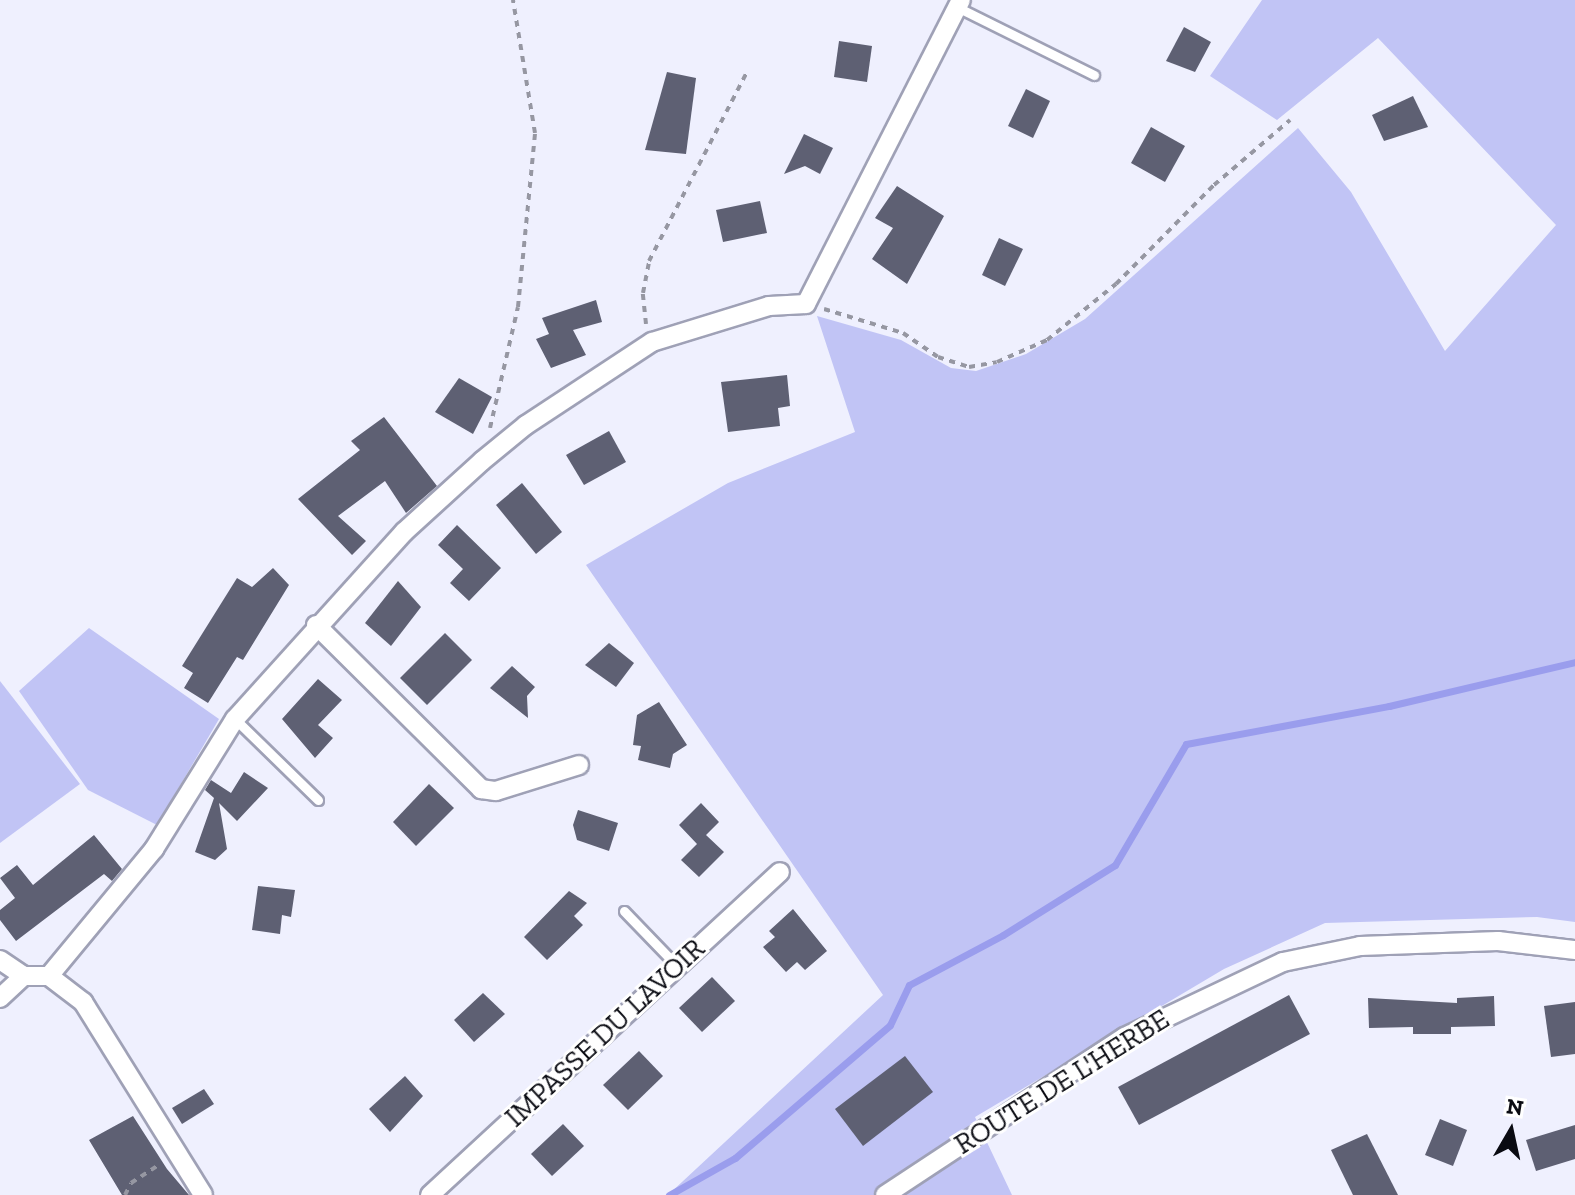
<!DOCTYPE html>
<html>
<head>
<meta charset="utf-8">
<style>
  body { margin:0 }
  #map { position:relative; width:1575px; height:1195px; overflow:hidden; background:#eff0fe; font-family:"Zilla Slab",serif }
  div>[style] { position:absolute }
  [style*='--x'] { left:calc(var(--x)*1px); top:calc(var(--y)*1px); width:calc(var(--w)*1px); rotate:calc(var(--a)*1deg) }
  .green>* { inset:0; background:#c1c4f5 }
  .stream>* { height:7px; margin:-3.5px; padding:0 3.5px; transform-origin:3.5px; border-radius:3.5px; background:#9a9ded }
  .building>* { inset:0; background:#5e6073 }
  .path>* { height:4px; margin-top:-2px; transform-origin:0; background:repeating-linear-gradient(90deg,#9697a2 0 6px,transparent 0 12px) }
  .roads { filter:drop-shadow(2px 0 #9fa1b6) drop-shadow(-2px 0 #9fa1b6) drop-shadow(0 2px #9fa1b6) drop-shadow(0 -2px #9fa1b6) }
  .service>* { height:9px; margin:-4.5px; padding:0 4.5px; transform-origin:4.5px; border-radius:4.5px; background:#fff }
  .minor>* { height:18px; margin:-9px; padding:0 9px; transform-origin:9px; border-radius:9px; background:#fff }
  span { translate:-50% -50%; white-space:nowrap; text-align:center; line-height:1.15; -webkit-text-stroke:6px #fff; paint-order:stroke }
  .street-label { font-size:28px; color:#0a0b12 }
  .north { position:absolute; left:1471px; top:1091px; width:80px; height:80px; -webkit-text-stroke:6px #fff; paint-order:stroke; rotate:9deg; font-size:22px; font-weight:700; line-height:32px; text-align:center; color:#0a0b12 }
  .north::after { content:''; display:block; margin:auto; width:28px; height:36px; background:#0a0b12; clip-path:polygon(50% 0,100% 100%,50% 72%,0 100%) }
</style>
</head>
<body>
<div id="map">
  <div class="green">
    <div style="clip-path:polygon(1262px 0,1575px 0,1575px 922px,1537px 917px,1325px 923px,1224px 969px,975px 1117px,1012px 1195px,668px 1195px,883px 995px,586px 565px,728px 483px,855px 432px,817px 316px,901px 340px,951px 368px,976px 371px,1026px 354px,1085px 319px,1298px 128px,1351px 192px,1445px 351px,1556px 225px,1378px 38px,1277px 120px,1210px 76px)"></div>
    <div style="clip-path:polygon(89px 628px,219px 719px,157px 825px,88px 790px,19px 691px)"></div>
    <div style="clip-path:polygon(0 681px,80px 784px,0 843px)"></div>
  </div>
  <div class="stream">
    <div style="--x:669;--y:1195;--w:76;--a:-29.3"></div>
    <div style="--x:735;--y:1158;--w:204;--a:-40.6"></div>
    <div style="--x:890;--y:1025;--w:44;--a:-64.6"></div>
    <div style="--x:909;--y:985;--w:106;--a:-28"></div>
    <div style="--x:1003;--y:935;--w:132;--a:-32"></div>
    <div style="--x:1115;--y:865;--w:140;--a:-59.6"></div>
    <div style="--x:1186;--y:744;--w:207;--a:-10.6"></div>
    <div style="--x:1389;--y:706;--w:191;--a:-13.3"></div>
  </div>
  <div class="building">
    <div style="clip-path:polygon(1184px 27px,1211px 42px,1195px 72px,1166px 61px)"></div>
    <div style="clip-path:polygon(839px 41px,872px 46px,867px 82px,834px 77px)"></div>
    <div style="clip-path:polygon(667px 72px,696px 78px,686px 154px,645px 150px)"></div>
    <div style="clip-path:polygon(1026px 89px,1050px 101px,1033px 138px,1008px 126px)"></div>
    <div style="clip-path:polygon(1413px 96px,1428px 127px,1384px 141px,1372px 115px)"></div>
    <div style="clip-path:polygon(1151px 127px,1185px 146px,1165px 182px,1131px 163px)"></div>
    <div style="clip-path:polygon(804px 134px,833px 148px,820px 174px,805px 166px,784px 174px)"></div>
    <div style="clip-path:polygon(897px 186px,944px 216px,907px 284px,872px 259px,893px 228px,875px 218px)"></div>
    <div style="clip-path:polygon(760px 201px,767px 233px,723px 242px,716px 210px)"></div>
    <div style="clip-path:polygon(999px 238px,1023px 249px,1005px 286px,982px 275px)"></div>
    <div style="clip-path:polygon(596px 300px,602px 322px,573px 330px,586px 355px,551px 368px,536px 339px,549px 334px,542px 318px)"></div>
    <div style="clip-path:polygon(787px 375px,790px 406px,778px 408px,780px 426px,728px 432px,721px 382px)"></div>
    <div style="clip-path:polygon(459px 378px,492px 397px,473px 434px,435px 412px)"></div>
    <div style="clip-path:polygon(384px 417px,437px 486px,406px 513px,385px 481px,338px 516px,366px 541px,352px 555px,298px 499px,360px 450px,351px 441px)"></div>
    <div style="clip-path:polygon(609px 431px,626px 462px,584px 485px,566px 455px)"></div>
    <div style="clip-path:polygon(522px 483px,562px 532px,536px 554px,496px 505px)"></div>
    <div style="clip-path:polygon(457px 525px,501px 568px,469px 601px,450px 583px,463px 569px,438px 545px)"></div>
    <div style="clip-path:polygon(273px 568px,289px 585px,243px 660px,237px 657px,208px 703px,184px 688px,193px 673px,182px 666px,237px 578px,252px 587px)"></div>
    <div style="clip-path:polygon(398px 581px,421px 607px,391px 646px,365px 623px)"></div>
    <div style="clip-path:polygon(445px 633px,472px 660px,427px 705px,400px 678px)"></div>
    <div style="clip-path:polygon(609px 643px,634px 663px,616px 687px,585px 665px)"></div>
    <div style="clip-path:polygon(512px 666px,535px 687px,527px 696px,528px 718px,490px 688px)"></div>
    <div style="clip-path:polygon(318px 679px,342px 700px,318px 725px,333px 738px,315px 758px,282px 719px)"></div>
    <div style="clip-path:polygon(659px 702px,687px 745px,673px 754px,670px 768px,638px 760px,641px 746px,633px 745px,637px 715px)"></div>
    <div style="clip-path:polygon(244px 772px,268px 788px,237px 821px,219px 803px,227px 849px,215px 860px,195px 852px,214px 798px,205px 790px,211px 780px,231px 793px)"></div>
    <div style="clip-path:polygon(429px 784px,454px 808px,416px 846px,393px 822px)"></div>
    <div style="clip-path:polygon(701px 803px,719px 822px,706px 835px,724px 852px,699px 877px,681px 860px,697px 844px,679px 825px)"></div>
    <div style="clip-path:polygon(578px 810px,618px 823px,609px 851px,577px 840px,573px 825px)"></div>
    <div style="clip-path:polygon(94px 835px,122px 869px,112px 881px,104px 874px,16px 941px,0 920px,0 910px,15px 898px,0 878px,17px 865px,33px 885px)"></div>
    <div style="clip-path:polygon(258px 886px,295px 890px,291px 917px,282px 915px,280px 934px,252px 930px)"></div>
    <div style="clip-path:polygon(569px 891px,587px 903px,574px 916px,583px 925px,547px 960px,524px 937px)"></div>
    <div style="clip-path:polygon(793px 909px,827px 951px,805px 970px,797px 962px,786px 972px,763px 947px,775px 937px,769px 931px)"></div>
    <div style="clip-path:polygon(712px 977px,735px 1001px,702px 1032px,679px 1008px)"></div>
    <div style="clip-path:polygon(483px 993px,505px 1014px,474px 1042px,454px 1020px)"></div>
    <div style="clip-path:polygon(1289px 995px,1310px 1034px,1139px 1125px,1118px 1087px)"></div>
    <div style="clip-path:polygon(1494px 996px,1495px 1026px,1451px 1027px,1451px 1034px,1413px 1034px,1413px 1027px,1369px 1028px,1368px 998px,1457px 1003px,1457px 998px)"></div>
    <div style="clip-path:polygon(1575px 1002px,1575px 1054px,1551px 1057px,1544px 1006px)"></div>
    <div style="clip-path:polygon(639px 1051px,663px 1076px,628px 1110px,603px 1085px)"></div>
    <div style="clip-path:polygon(905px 1056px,933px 1092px,863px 1146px,835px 1109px)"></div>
    <div style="clip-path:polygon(405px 1076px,423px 1096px,390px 1132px,369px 1109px)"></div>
    <div style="clip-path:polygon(204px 1089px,214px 1104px,182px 1124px,172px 1108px)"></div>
    <div style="clip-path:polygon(133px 1116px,167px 1169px,189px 1195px,122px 1195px,89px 1140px)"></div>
    <div style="clip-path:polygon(1440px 1119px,1467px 1130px,1453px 1166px,1425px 1155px)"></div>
    <div style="clip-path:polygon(563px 1124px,584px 1146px,552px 1176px,531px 1154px)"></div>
    <div style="clip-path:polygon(1575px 1125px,1575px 1159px,1536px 1171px,1526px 1140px)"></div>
    <div style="clip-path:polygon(1367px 1134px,1398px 1195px,1353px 1195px,1331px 1150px)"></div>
  </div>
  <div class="path">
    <div style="--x:824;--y:309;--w:83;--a:16.9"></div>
    <div style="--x:903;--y:333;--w:42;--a:34.4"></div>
    <div style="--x:938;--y:357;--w:33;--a:18"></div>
    <div style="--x:969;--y:367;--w:28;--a:-10"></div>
    <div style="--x:997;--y:362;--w:55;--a:-23.7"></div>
    <div style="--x:1047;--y:340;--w:89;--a:-39.1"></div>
    <div style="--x:1116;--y:284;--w:139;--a:-45.3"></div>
    <div style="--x:1214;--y:185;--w:100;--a:-40.5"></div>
    <div style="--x:646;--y:324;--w:31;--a:-96"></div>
    <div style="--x:643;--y:293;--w:33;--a:-79"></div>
    <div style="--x:649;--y:261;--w:213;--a:-62.6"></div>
    <div style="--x:490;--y:428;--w:124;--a:-77"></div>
    <div style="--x:518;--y:307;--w:175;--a:-84.4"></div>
    <div style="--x:535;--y:133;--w:135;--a:-99.4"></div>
    <div style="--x:125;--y:1195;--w:13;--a:-63"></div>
    <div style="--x:131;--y:1183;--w:35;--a:-33"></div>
  </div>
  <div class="roads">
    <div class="service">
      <div style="--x:957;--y:7;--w:153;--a:26.4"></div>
      <div style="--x:235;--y:719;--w:116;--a:44.3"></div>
      <div style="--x:624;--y:911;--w:78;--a:46"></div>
    </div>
    <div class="minor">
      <div style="--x:316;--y:625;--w:233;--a:44.8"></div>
      <div style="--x:481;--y:789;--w:15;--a:8"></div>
      <div style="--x:496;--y:791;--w:87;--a:-17.4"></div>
      <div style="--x:0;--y:960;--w:29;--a:34"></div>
      <div style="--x:49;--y:976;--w:165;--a:-50.4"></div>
      <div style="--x:154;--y:849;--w:153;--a:-58.1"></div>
      <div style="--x:235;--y:719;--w:252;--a:-47.9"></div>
      <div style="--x:404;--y:532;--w:105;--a:-42.3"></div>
      <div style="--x:482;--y:461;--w:57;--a:-39.3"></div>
      <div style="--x:526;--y:425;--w:151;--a:-33.4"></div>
      <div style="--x:652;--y:342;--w:122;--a:-17.1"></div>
      <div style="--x:769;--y:306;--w:37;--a:-3"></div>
      <div style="--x:806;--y:304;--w:341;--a:-63"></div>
      <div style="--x:0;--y:998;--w:33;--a:-43"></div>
      <div style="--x:24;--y:976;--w:25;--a:0"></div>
      <div style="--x:49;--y:976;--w:43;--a:37.4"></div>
      <div style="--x:83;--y:1002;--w:227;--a:58.1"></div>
      <div style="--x:430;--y:1195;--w:476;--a:-42.7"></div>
      <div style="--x:885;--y:1195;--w:287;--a:-33.4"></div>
      <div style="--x:1125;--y:1037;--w:175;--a:-25.4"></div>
      <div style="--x:1283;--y:962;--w:79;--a:-11.7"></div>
      <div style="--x:1360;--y:946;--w:138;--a:-2.1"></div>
      <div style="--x:1498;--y:941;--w:78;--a:6.7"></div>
    </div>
  </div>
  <div class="street-label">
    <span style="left:605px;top:1033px;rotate:-43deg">IMPASSE DU LAVOIR</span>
    <span style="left:1062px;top:1082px;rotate:-32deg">ROUTE DE L'HERBE</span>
  </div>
  <div class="north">N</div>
</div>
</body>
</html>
